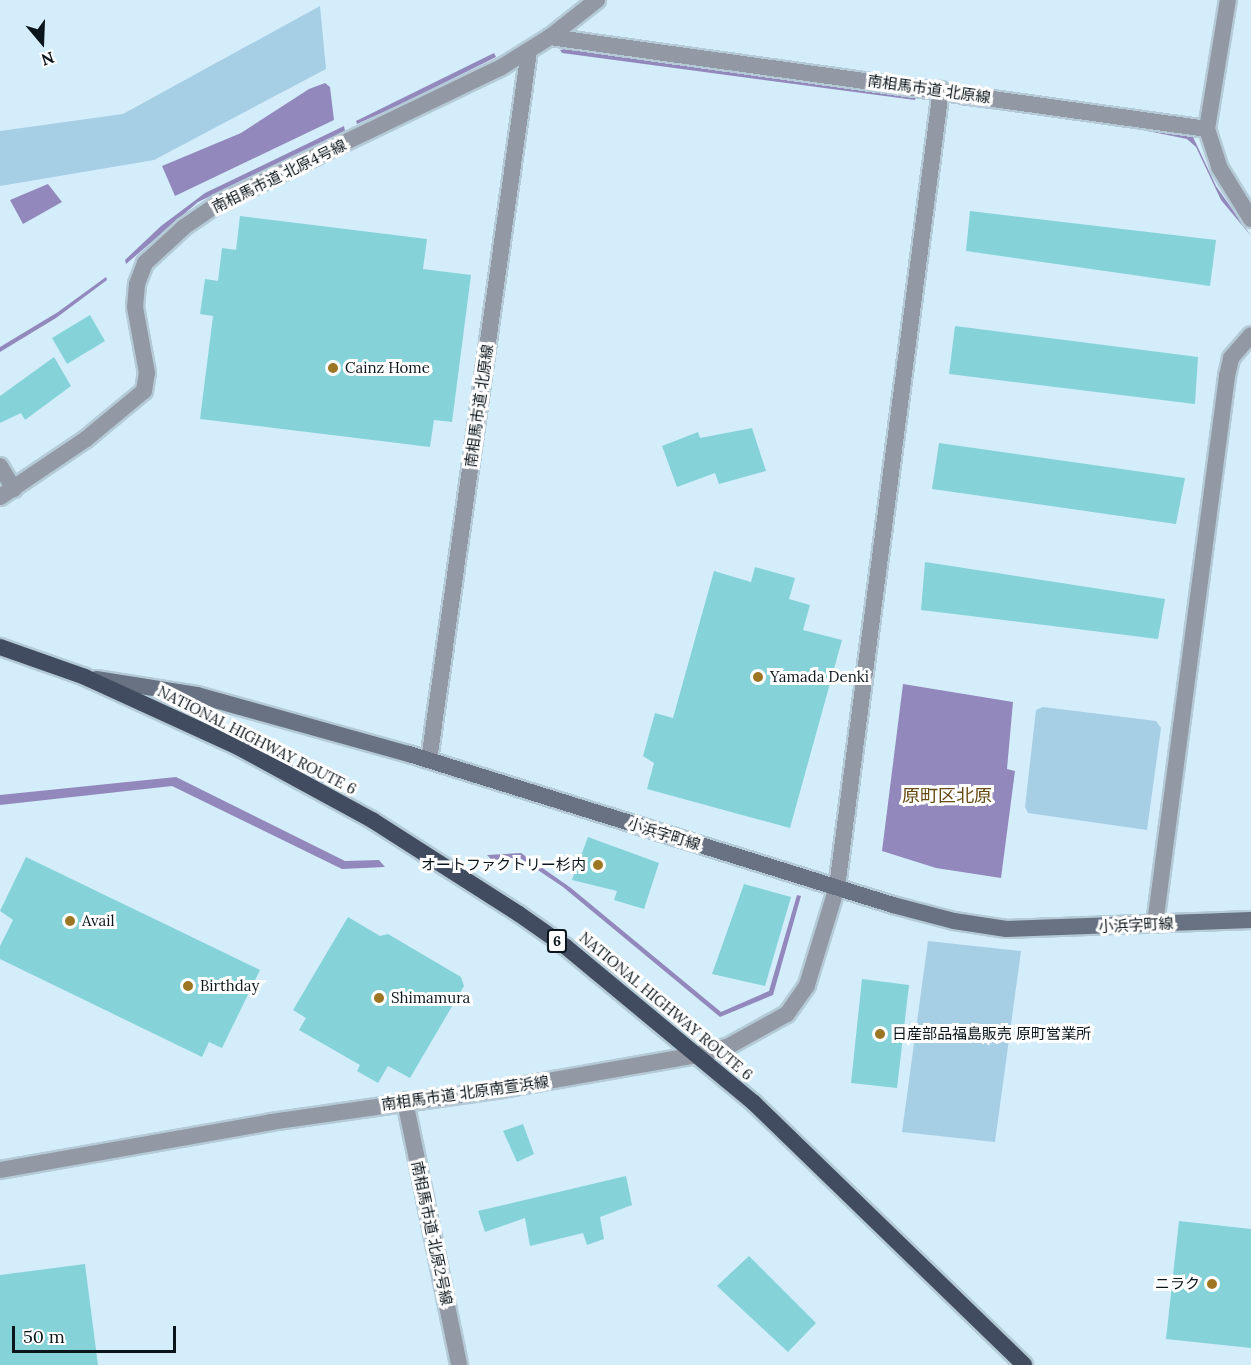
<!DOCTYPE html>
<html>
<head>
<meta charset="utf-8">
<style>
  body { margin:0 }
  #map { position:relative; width:1251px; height:1365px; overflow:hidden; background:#d4edfb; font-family:Lora,"Noto Sans JP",serif }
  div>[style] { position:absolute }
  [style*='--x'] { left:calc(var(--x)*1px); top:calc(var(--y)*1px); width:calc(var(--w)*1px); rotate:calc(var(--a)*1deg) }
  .green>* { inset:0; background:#a6cee5 }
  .water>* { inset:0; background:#9288bc }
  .building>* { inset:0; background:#85d3d9 }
  .roads { filter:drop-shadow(2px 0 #b4cbd7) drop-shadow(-2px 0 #b4cbd7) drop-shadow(0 2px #b4cbd7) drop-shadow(0 -2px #b4cbd7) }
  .minor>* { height:16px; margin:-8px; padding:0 8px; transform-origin:8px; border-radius:8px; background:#9298a4 }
  .tertiary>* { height:16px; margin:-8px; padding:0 8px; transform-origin:8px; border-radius:8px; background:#9298a4 }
  .secondary>* { height:16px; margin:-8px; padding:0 8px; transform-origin:8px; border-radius:8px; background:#697282 }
  .trunk>* { height:16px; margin:-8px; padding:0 8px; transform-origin:8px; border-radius:8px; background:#414c60 }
  .dots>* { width:16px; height:16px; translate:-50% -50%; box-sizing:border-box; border:3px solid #fff; border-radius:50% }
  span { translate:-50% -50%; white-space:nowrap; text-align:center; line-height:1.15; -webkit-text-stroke:6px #fff; paint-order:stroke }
  .shield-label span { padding:2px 4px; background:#fff; border:2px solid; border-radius:4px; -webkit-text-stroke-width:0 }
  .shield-label { font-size:14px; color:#0b161c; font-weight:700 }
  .street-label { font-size:15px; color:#0b161c }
  .poi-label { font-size:15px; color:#0b161c }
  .left { translate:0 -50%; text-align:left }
  .right { translate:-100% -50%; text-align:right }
  .quarter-label { font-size:18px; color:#664b11 }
  .north { position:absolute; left:12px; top:12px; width:60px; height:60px; -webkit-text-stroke:4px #fff; paint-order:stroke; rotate:161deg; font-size:16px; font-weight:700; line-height:24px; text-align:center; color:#0b161c }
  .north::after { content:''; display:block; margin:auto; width:21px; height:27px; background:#0b161c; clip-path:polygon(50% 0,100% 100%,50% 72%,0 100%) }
  .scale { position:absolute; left:12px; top:1326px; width:164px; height:27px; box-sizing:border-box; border:3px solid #0b161c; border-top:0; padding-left:8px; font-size:18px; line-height:21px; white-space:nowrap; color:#0b161c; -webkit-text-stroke:4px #fff; paint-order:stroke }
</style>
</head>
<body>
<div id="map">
  <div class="green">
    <div style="clip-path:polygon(320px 6px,326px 69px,154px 160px,0 186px,0 131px,123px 114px)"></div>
    <div style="clip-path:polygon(1043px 707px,1156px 721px,1161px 728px,1147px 830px,1028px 813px,1025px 807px,1036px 710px)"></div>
    <div style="clip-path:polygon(928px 941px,1021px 951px,995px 1142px,902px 1132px)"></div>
  </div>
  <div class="water">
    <div style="clip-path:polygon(565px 49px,916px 95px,915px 100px,562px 53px,560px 50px)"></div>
    <div style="clip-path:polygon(494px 53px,496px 57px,404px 103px,357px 124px,356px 121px)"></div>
    <div style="clip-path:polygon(325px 83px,330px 87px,334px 120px,175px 196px,162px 166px,241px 133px,309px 89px)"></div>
    <div style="clip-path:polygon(961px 101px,1135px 125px,1193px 137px,1216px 186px,1251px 236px,1221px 200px,1196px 147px,1187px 139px,1123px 126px,960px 105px)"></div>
    <div style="clip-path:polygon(344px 126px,345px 131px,198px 202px,126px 264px,125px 260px,161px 226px,205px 193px)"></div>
    <div style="clip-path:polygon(48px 184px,62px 202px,23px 224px,10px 200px)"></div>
    <div style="clip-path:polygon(106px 277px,107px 280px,56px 318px,0 352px,0 347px,58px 312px)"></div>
    <div style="clip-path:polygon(903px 684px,1013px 702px,1007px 769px,1015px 771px,1001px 878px,936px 868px,882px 851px)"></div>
    <div style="clip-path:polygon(176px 777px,345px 861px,379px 860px,385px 867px,342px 869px,172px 786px,0 805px,0 795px)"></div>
    <div style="clip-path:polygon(521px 853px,571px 888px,721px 1012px,769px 991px,797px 895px,801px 896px,773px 995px,720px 1017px,563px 887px,520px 858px,492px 860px,487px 855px)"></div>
  </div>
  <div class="building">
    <div style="clip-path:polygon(970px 211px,1216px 240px,1210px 286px,966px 251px)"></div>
    <div style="clip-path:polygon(240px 216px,427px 239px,423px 269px,471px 275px,452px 422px,434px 420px,430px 447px,200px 419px,213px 316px,200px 314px,205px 279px,218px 281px,222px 248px,236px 250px)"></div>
    <div style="clip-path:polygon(90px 315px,105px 341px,67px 364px,52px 338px)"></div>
    <div style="clip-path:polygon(955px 326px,1198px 357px,1195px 404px,949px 374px)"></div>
    <div style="clip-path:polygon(54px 357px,71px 386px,25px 420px,21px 413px,0 423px,0 396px)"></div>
    <div style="clip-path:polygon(752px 428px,766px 471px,719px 484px,715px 473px,677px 487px,662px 446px,698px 432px,700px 438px)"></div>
    <div style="clip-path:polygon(939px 443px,1185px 478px,1176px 524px,932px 489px)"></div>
    <div style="clip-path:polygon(925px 562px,1165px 599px,1158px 639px,921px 610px)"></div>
    <div style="clip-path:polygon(755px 567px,795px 578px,789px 599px,810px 605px,803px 630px,842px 640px,790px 828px,647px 789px,654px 763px,643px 756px,655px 713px,673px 718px,714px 571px,751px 582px)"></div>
    <div style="clip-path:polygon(588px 837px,659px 863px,644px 909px,614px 900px,617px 891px,572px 880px)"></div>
    <div style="clip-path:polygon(26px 857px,260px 970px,222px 1048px,209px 1042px,202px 1057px,0 959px,0 946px,13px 920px,0 911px)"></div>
    <div style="clip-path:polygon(744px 884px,791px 897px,765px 986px,712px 974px)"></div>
    <div style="clip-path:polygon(348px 917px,380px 936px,388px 934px,461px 977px,464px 986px,410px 1078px,388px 1066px,378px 1083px,357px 1071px,360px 1065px,299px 1030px,306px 1018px,293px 1010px)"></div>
    <div style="clip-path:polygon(862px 979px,909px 985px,897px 1088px,851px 1083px)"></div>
    <div style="clip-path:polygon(523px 1124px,534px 1154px,517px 1162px,503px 1131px)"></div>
    <div style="clip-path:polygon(626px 1176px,632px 1205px,600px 1217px,604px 1239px,587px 1245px,583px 1233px,530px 1246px,525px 1218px,485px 1232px,478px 1211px)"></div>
    <div style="clip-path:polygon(1179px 1221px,1251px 1229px,1251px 1348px,1166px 1339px)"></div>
    <div style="clip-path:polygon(749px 1256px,816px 1323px,788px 1352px,717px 1286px)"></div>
    <div style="clip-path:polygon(85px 1264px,98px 1365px,0 1365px,0 1275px)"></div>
  </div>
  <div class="roads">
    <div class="minor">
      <div style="--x:550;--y:37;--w:663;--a:7.97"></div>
      <div style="--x:1207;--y:129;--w:40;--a:72"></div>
      <div style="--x:1219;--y:167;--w:61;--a:58.4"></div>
      <div style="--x:1207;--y:129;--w:131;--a:-80.8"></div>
      <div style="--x:0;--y:466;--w:27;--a:59"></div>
      <div style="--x:0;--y:497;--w:104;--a:-34"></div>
      <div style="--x:86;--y:439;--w:75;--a:-39.6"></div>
      <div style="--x:144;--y:391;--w:18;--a:-81"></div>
      <div style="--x:147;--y:373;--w:67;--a:-100.3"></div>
      <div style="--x:135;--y:307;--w:23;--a:-85"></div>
      <div style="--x:137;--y:284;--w:22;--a:-69"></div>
      <div style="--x:145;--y:263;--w:53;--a:-42.7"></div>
      <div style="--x:184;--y:227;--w:42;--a:-34.4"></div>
      <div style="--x:219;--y:203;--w:312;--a:-25.7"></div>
      <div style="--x:500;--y:68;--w:59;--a:-31.8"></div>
      <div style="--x:550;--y:37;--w:60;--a:-38.2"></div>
      <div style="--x:429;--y:760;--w:716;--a:-81.97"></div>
      <div style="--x:696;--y:1055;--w:34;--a:-15"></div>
      <div style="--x:729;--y:1046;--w:66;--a:-28.9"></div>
      <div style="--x:787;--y:1014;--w:35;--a:-55"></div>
      <div style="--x:807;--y:985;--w:102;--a:-73"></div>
      <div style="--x:837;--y:887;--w:804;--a:-82.57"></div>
      <div style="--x:405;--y:1101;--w:269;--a:78.4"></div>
    </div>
    <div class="tertiary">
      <div style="--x:1155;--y:924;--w:553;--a:-82.51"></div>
      <div style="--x:1227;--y:376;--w:18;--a:-77"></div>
      <div style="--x:1231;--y:358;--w:30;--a:-49"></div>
      <div style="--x:0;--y:1170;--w:275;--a:-10"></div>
      <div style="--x:271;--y:1122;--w:233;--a:-8.1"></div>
      <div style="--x:502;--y:1089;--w:197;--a:-9.9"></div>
    </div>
    <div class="secondary">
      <div style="--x:96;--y:679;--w:102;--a:9"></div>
      <div style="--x:197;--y:695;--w:220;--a:15.6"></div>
      <div style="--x:409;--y:754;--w:507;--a:17.33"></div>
      <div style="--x:893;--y:905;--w:63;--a:14.7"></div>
      <div style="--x:954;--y:921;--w:53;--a:8.7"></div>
      <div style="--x:1006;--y:929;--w:245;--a:-2.1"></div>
    </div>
    <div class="trunk">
      <div style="--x:0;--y:647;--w:90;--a:19.4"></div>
      <div style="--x:85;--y:677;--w:168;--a:24.6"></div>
      <div style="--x:238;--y:747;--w:153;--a:28.6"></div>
      <div style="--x:372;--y:820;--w:174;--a:32.6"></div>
      <div style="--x:519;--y:914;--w:57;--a:35.1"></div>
      <div style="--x:566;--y:947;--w:244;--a:39.7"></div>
      <div style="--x:754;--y:1103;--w:376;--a:44.1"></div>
    </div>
  </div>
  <div class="dots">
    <div style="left:333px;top:368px;background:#9d7623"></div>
    <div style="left:758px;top:677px;background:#9d7623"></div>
    <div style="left:598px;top:865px;background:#9d7623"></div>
    <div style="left:70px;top:921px;background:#9d7623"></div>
    <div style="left:188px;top:986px;background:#9d7623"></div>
    <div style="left:379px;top:998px;background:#9d7623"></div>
    <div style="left:880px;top:1034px;background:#9d7623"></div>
    <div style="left:1212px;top:1284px;background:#9d7623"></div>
  </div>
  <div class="shield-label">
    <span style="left:557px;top:941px">6</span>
  </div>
  <div class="street-label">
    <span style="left:929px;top:89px;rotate:8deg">南相馬市道 北原線</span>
    <span style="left:279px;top:176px;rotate:-26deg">南相馬市道 北原4号線</span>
    <span style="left:479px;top:406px;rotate:-82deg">南相馬市道 北原線</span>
    <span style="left:257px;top:740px;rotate:27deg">NATIONAL HIGHWAY ROUTE 6</span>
    <span style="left:664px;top:834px;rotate:17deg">小浜字町線</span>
    <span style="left:1136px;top:925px;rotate:-3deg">小浜字町線</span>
    <span style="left:666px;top:1006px;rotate:40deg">NATIONAL HIGHWAY ROUTE 6</span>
    <span style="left:465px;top:1093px;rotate:-8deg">南相馬市道 北原南萱浜線</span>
    <span style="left:432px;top:1233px;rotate:78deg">南相馬市道 北原2号線</span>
  </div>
  <div class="poi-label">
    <span class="left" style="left:345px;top:368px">Cainz Home</span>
    <span class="left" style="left:770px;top:677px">Yamada Denki</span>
    <span class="right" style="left:586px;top:865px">オートファクトリー杉内</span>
    <span class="left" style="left:82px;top:921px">Avail</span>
    <span class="left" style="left:200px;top:986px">Birthday</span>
    <span class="left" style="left:391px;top:998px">Shimamura</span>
    <span class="left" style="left:892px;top:1034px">日産部品福島販売 原町営業所</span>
    <span class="right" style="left:1200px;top:1284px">ニラク</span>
  </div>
  <div class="quarter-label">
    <span style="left:947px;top:796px">原町区北原</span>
  </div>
  <div class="north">N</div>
  <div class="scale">50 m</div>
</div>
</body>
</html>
